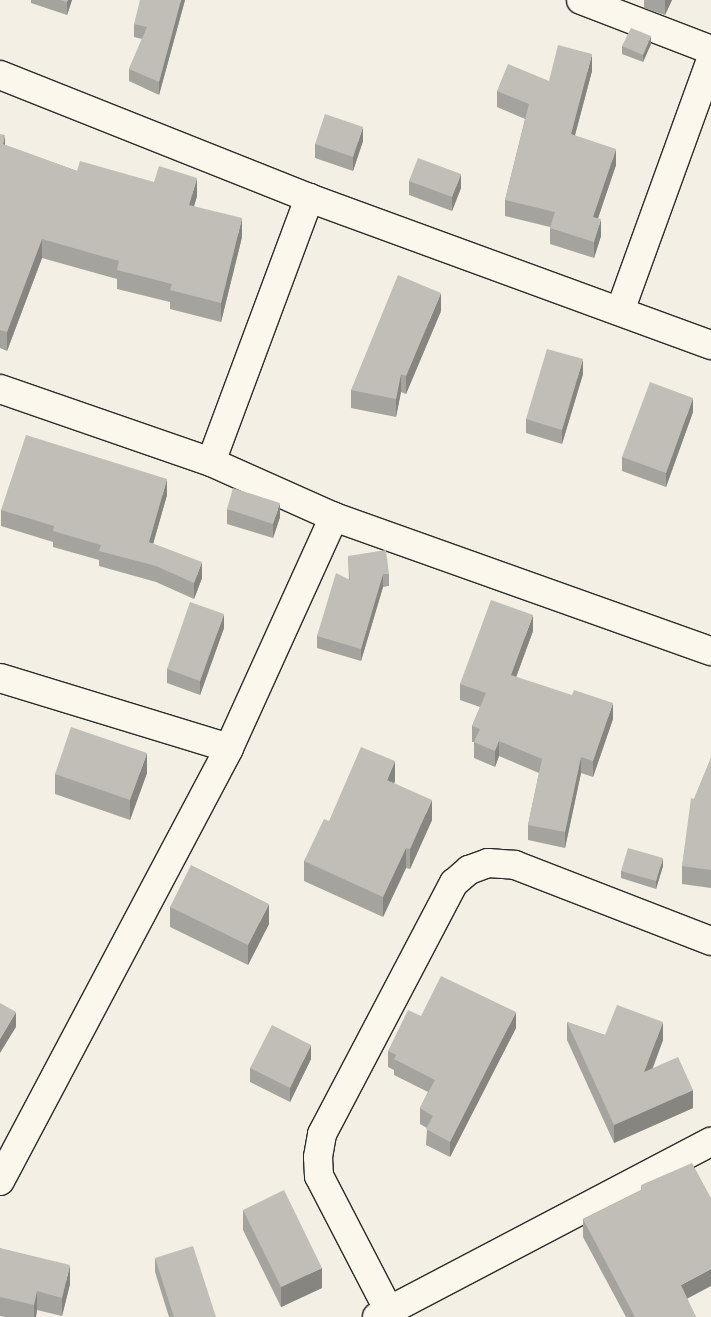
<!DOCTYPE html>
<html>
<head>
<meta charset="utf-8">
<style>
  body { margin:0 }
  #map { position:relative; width:711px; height:1317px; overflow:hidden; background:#f3efe4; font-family:"Gochi Hand",sans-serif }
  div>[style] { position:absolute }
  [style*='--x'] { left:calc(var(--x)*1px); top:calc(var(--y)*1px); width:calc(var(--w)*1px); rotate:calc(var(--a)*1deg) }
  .roads { filter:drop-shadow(1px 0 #2b2b2b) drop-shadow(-1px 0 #2b2b2b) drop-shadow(0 1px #2b2b2b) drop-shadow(0 -1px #2b2b2b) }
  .minor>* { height:28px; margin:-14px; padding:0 14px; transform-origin:14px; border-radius:14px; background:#fbf7ec }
  .wall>* { inset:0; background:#a5a39d }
  .shaded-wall>* { inset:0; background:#86857f }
  .building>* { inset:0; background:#c0beb6 }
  span { translate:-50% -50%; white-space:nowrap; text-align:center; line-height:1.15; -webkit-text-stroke:4px #fbf7ec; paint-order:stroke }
</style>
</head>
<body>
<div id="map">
  <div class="roads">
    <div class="minor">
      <div style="--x:581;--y:0;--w:139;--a:21"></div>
      <div style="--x:0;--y:75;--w:333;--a:21.7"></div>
      <div style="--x:309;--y:198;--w:428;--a:20.1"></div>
      <div style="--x:620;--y:311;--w:267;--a:-70.1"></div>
      <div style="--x:0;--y:389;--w:223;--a:19.1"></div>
      <div style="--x:211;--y:462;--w:135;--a:24.1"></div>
      <div style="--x:334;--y:517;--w:400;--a:19.6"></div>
      <div style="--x:211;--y:462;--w:282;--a:-69.6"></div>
      <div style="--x:0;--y:678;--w:239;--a:17"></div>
      <div style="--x:0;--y:1181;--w:490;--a:-62.1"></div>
      <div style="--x:229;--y:748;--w:254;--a:-65.6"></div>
      <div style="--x:389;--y:1311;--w:152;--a:-117.4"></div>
      <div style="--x:319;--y:1176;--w:19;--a:-93"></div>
      <div style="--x:318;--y:1157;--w:23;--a:-80"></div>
      <div style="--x:322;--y:1134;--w:284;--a:-62.3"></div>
      <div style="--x:454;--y:883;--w:20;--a:-41"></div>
      <div style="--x:469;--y:870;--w:20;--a:-20"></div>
      <div style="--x:488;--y:863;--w:27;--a:4"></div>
      <div style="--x:515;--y:865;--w:210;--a:21.2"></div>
      <div style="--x:377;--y:1317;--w:377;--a:-27.7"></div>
    </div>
  </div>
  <div class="wall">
    <div style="clip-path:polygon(31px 0,72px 0,67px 15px,31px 3px)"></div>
    <div style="clip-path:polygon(185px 0,159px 95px,129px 81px,129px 69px,142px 39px,134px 37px,134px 24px)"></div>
    <div style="clip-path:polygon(644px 0,672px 0,665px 15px,644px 8px)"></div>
    <div style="clip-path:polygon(651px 44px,643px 62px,622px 54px,622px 46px)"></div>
    <div style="clip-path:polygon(592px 71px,575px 135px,616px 165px,598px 218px,601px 236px,594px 258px,550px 244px,550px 227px,505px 216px,505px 200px,525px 119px,497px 107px,497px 91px,549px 81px)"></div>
    <div style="clip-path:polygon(0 134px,5px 145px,77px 171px,197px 196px,194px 206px,242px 237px,221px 322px,170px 309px,170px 302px,117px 289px,117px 279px,42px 258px,7px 351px,0 348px)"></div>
    <div style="clip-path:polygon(363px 141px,353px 171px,315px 158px,315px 144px)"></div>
    <div style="clip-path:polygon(409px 181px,461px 188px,452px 211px,409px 195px)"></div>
    <div style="clip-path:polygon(441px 311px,406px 394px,401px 392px,396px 417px,351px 408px,351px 390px)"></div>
    <div style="clip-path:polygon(583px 374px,562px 444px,526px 433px,526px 419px)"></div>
    <div style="clip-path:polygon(693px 412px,666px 487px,622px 471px,622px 457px)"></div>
    <div style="clip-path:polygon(167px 495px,153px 544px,202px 578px,194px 599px,156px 582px,99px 566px,99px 560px,53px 547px,53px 542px,1px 526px,1px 510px)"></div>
    <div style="clip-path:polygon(227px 509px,280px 517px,273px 538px,227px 524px)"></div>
    <div style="clip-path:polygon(348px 556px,389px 574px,389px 586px,383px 587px,361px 661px,317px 648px,317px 636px,349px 579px)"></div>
    <div style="clip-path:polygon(224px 628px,200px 695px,167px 683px,167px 669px)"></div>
    <div style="clip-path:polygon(533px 631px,516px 677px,613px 719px,593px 777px,581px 773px,565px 848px,528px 840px,528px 825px,539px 773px,499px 756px,495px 767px,474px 758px,474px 742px,472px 742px,472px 726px,480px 707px,460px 700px,460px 684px)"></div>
    <div style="clip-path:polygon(711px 758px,711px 888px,682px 884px,682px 866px,694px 799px)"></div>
    <div style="clip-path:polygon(147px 773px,130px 820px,55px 794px,55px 774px)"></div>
    <div style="clip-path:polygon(395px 781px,394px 783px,432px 820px,410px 869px,406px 868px,383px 917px,304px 881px,304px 861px,329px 821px)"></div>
    <div style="clip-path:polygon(663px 866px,656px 889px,621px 878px,621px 871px)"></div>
    <div style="clip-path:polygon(170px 907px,269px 924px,248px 965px,170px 927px)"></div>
    <div style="clip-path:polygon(421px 1016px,516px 1028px,450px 1157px,426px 1145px,427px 1128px,420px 1124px,420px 1108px,428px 1092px,394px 1075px,394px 1070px,388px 1067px,388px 1051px)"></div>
    <div style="clip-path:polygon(567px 1022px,605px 1035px,663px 1040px,653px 1068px,693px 1108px,614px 1143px,567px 1040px)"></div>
    <div style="clip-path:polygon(311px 1059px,290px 1102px,250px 1082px,250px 1068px)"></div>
    <div style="clip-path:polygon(641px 1185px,687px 1299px,696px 1317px,626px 1317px,583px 1237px,583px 1219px,641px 1190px)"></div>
    <div style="clip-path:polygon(243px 1210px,322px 1288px,281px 1307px,243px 1230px)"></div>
    <div style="clip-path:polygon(0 1248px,70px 1284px,62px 1316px,37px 1310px,36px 1317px,5px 1317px,0 1316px)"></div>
    <div style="clip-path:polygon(155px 1258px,216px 1317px,169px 1317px,155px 1272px)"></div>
  </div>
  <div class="shaded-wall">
    <div style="clip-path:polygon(68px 0,72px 0,67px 15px,67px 2px)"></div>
    <div style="clip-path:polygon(181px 0,185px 0,159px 95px,159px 82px)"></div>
    <div style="clip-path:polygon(665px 0,672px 0,665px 15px)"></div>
    <div style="clip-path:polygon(651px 36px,651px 44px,643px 62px,643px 55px)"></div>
    <div style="clip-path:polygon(592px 54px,592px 71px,571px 150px,571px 134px)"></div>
    <div style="clip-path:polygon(363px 127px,363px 141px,353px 171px,353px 157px)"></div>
    <div style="clip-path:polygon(5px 135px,5px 154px,3px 144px)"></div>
    <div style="clip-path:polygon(616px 149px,616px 165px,593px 233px,593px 217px)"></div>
    <div style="clip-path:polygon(461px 174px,461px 188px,452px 211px,452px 197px)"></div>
    <div style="clip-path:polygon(197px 178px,197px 196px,189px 223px,189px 205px)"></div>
    <div style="clip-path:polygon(242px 218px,242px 237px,221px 322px,221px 303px)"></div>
    <div style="clip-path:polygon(601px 219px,601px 236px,594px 258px,594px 242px)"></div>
    <div style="clip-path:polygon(42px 239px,42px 258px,7px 351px,7px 332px)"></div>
    <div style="clip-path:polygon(441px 293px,441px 311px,406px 394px,406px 376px)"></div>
    <div style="clip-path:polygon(583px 359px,583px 374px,562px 444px,562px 430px)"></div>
    <div style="clip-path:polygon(401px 374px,401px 392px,396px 417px,396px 399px)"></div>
    <div style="clip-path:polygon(693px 398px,693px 412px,666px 487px,666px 473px)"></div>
    <div style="clip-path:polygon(167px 479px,167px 495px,149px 558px,149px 542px)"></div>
    <div style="clip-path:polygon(280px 503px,280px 517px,273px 538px,273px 524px)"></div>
    <div style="clip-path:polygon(202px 562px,202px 578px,194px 599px,194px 583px)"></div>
    <div style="clip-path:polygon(383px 574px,383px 587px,361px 661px,361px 649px)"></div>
    <div style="clip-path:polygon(224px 614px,224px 628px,200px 695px,200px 681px)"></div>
    <div style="clip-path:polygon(533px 615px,533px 631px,511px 691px,511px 675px)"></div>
    <div style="clip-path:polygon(613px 703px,613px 719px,593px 777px,593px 761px)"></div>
    <div style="clip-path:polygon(499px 741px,499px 756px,495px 767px,495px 751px)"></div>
    <div style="clip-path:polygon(147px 753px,147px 773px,130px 820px,130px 800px)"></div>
    <div style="clip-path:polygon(581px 757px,581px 773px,565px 848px,565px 832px)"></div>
    <div style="clip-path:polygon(395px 761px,395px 781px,387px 800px,387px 780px)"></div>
    <div style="clip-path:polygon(432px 800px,432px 820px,410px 869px,410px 849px)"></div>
    <div style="clip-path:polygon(406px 848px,406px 868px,383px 917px,383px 897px)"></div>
    <div style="clip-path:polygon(663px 858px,663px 866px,656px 889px,656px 881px)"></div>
    <div style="clip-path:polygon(269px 904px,269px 924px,248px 965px,248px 945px)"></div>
    <div style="clip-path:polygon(16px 1012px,16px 1027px,0 1053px,0 1039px)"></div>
    <div style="clip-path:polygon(516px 1012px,516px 1028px,450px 1157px,450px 1142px)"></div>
    <div style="clip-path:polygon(663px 1022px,663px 1040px,644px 1090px,644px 1072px)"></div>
    <div style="clip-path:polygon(311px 1045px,311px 1059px,290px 1102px,290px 1088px)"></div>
    <div style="clip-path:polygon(693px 1090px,693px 1108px,614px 1143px,614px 1125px)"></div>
    <div style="clip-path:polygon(70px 1265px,70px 1284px,62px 1316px,62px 1298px)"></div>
    <div style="clip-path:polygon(322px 1268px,322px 1288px,281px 1307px,281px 1287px)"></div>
    <div style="clip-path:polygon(711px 1269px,711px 1286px,681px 1302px,681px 1285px)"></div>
    <div style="clip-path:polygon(37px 1291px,37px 1310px,36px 1317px,34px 1317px,34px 1305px)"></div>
  </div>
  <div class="building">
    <div style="clip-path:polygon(60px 0,68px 0,67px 2px)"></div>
    <div style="clip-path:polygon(140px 0,181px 0,159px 82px,129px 69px,147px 27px,134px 24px)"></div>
    <div style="clip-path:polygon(631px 28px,651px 36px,643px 55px,622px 46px)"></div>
    <div style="clip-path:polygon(558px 45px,592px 54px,571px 134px,616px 149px,593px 217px,601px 219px,594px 242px,550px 228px,555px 212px,505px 200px,529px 104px,497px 91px,508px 64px,549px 81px)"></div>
    <div style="clip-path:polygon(325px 114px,363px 127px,353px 157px,315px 144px)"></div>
    <div style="clip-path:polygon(0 134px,5px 135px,3px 144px,77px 171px,80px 161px,154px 182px,159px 166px,197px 178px,189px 205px,242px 218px,221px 303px,170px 290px,172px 284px,117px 270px,119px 261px,42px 239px,7px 332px,0 330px)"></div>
    <div style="clip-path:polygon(418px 158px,461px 174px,452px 197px,409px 181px)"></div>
    <div style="clip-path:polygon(398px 275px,441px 293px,406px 376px,401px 374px,396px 399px,351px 390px)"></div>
    <div style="clip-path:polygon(547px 349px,583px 359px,562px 430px,526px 419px)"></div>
    <div style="clip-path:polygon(650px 382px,693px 398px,666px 473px,622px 457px)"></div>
    <div style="clip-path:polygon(26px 435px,167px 479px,149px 542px,202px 562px,194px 583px,156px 566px,99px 551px,101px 545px,53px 531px,54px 526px,1px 510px)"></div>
    <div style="clip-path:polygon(233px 488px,280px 503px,273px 524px,227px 509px)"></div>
    <div style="clip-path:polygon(386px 550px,389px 574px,383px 574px,361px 649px,317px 636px,336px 573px,350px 580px,348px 556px)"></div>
    <div style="clip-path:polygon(491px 600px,533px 615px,511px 675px,572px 695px,574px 690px,613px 703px,593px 761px,581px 757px,565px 832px,528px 825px,542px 759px,499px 741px,495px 751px,474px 742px,480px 729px,472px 726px,486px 693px,460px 684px)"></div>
    <div style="clip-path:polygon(190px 602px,224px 614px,200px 681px,167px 669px)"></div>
    <div style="clip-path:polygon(71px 727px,147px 753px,130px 800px,55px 774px)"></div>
    <div style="clip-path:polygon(361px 747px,395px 761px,387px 780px,432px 800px,410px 849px,406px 848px,383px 897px,304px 861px,324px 819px,329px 821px)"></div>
    <div style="clip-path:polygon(711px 758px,711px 870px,682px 866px,691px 798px,694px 799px)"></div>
    <div style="clip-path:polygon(628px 848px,663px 858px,656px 881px,621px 871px)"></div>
    <div style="clip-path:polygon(191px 865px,269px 904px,248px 945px,170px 907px)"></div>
    <div style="clip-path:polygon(441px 976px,516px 1012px,450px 1142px,426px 1129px,433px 1116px,420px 1108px,435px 1080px,394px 1059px,396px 1055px,388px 1051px,408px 1010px,421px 1016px)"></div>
    <div style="clip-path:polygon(0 1003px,16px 1012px,0 1039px)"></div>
    <div style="clip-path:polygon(617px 1005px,663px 1022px,644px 1072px,678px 1057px,693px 1090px,614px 1125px,567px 1022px,605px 1035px)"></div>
    <div style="clip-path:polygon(272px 1025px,311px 1045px,290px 1088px,250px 1068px)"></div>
    <div style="clip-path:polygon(692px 1163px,711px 1198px,711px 1269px,681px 1285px,696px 1317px,635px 1317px,583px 1219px,643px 1189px,641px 1185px)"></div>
    <div style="clip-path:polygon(284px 1190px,322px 1268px,281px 1287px,243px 1210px)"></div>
    <div style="clip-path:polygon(193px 1246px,216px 1317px,174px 1317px,155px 1258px)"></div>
    <div style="clip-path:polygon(0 1248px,70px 1265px,62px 1298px,37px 1291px,34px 1305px,0 1297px)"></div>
  </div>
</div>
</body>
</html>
